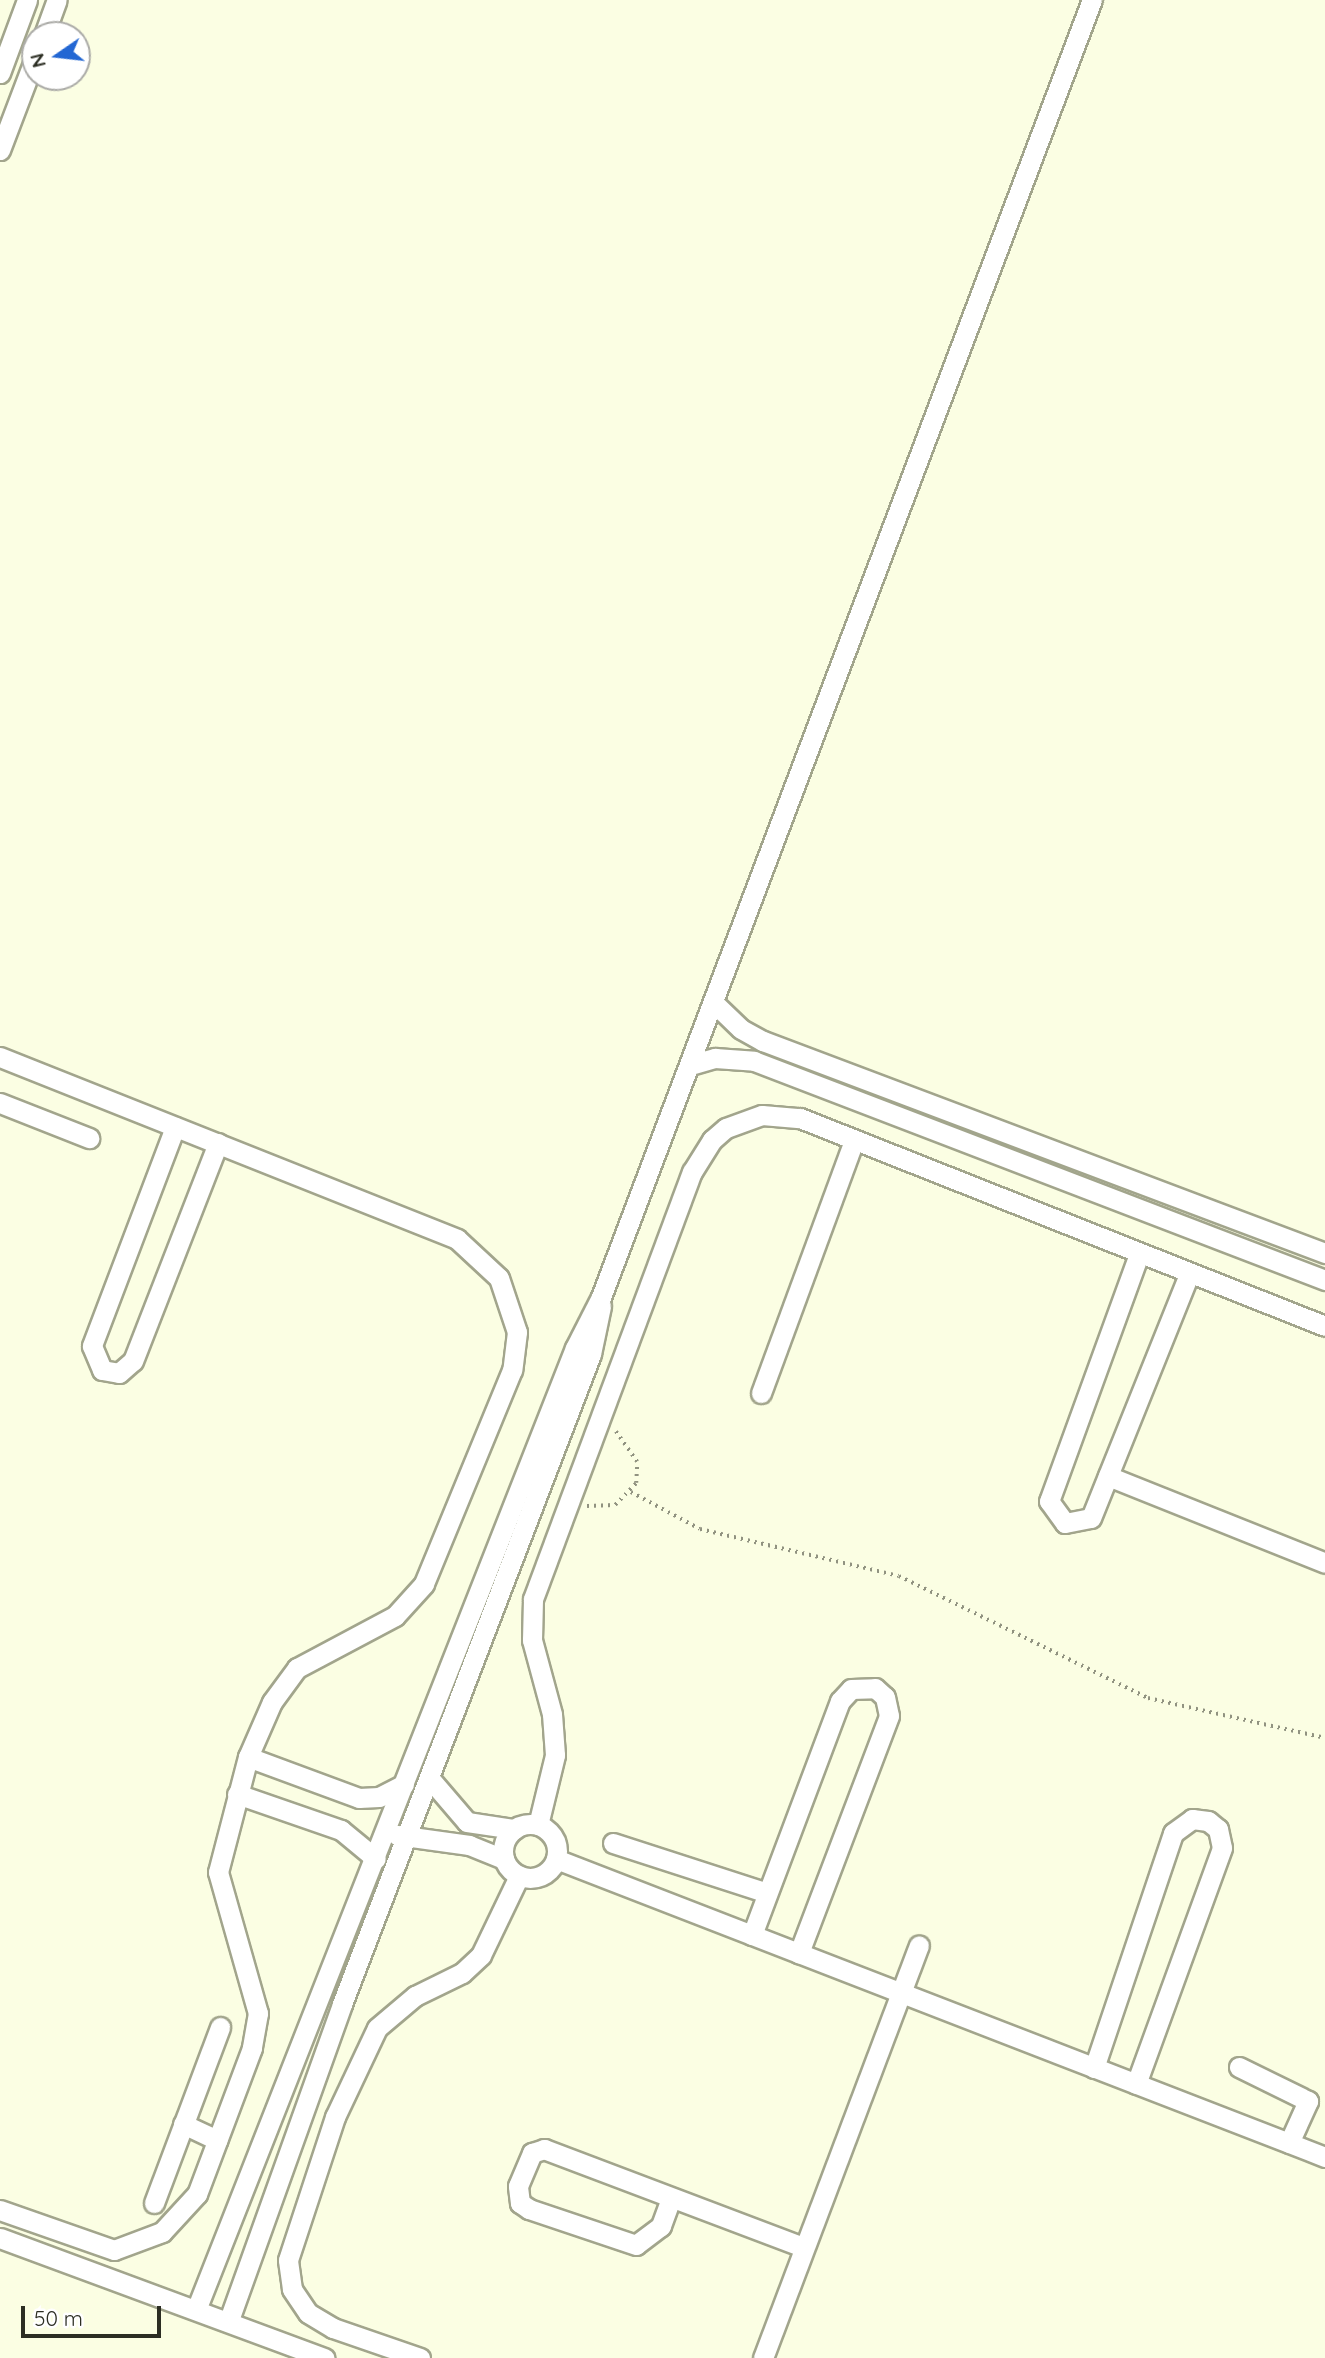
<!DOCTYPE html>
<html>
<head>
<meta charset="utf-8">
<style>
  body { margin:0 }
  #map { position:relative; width:1325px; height:2358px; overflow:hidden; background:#fbfee3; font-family:Quicksand,sans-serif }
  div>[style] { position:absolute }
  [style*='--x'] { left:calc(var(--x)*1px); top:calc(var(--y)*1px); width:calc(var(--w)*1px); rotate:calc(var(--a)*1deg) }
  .path>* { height:3.5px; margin-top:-1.75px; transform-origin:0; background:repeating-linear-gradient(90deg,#909280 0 2px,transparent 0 7px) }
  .roads { filter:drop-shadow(2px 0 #a2a58c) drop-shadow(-2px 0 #a2a58c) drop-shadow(0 2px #a2a58c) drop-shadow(0 -2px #a2a58c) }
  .minor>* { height:19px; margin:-9.5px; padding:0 9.5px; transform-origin:9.5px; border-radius:9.5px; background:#fff }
  .minor>.ring { margin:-9.5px; padding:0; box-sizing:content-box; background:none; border:19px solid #fff; border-radius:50% }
  span { translate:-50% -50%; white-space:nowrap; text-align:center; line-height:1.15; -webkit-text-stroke:5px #fff; paint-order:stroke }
  .north { position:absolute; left:21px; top:21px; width:70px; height:70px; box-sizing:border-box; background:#fff; border:2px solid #ababa7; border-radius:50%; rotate:256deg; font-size:19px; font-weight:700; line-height:28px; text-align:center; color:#2c2e23 }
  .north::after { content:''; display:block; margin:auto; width:24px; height:32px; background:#2367d3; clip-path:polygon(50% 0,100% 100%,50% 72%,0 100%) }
  .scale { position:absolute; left:21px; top:2306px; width:140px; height:32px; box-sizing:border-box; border:4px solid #2c2e23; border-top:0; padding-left:9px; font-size:21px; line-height:24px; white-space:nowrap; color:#2c2e23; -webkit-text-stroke:5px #fff; paint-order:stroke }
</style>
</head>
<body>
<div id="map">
  <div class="path">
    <div style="--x:631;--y:1492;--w:78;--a:28.2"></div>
    <div style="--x:700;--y:1529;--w:204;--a:13.3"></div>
    <div style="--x:899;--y:1576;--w:277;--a:26.1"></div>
    <div style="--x:1148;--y:1698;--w:181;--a:12.7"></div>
    <div style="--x:587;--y:1506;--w:28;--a:-2"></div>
    <div style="--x:615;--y:1505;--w:30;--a:-46"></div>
    <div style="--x:636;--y:1483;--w:21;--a:-87"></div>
    <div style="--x:637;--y:1462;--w:37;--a:-125"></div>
  </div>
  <div class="roads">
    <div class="minor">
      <div style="--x:44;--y:35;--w:37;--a:-70"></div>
      <div style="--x:0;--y:73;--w:78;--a:-69.7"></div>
      <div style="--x:0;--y:150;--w:98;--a:-69.2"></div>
      <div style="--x:714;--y:1003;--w:37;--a:44"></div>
      <div style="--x:741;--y:1029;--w:25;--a:29"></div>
      <div style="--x:763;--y:1041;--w:601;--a:20.67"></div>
      <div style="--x:0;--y:1057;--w:492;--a:21.7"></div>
      <div style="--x:457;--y:1239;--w:57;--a:42.9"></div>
      <div style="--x:499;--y:1278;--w:57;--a:71.6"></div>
      <div style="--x:517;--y:1332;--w:38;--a:97"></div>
      <div style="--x:512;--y:1370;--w:231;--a:112.4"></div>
      <div style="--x:424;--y:1584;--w:43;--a:132.2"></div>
      <div style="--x:395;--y:1616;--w:111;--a:152"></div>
      <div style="--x:297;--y:1668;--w:42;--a:126.3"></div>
      <div style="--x:272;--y:1702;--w:60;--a:113.6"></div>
      <div style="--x:248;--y:1757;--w:119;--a:104.6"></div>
      <div style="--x:218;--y:1872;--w:147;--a:74.2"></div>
      <div style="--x:258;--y:2013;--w:36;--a:100"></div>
      <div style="--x:252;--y:2048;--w:156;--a:110.6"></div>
      <div style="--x:197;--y:2194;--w:52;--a:132.6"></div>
      <div style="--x:162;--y:2232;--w:51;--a:159.4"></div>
      <div style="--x:114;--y:2250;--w:121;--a:-160.7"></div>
      <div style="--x:690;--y:1065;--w:26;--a:-16"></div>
      <div style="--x:715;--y:1058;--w:39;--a:4"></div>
      <div style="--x:754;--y:1061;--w:612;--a:20.98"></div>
      <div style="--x:0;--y:1103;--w:96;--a:21.5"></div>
      <div style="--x:175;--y:1127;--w:234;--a:110.8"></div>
      <div style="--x:92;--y:1346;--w:26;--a:67"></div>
      <div style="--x:102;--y:1370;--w:17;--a:10"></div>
      <div style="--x:119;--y:1373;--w:18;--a:-41"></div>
      <div style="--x:133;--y:1361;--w:234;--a:-68.7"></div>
      <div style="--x:1139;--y:1254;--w:263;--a:110"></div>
      <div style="--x:1049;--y:1501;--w:27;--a:54"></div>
      <div style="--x:1065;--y:1523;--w:26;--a:-11"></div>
      <div style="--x:1091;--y:1518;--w:263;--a:-68.1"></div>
      <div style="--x:761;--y:1393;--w:270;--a:-69.8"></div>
      <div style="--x:1108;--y:1476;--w:234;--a:21.8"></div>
      <div style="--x:248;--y:1757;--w:118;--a:20.3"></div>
      <div style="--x:359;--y:1798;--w:20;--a:-3"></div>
      <div style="--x:379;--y:1797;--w:28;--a:-27"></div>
      <div style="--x:431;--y:1780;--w:55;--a:49.4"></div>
      <div style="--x:467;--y:1822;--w:48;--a:8.5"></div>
      <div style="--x:237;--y:1794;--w:110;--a:19.1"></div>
      <div style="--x:341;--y:1830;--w:45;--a:39.6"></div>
      <div class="ring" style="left:503px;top:1824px;width:35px;height:35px"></div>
      <div style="--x:538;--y:1825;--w:72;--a:-76.3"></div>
      <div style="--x:555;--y:1755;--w:41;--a:-94.2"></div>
      <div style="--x:552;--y:1714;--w:77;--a:-105.1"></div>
      <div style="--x:532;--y:1640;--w:41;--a:-88.6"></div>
      <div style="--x:533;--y:1599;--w:456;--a:-69.6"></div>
      <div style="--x:692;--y:1172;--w:38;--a:-58"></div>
      <div style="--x:712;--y:1140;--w:18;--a:-41"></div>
      <div style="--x:726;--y:1128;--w:38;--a:-20"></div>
      <div style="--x:762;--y:1115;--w:38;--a:5"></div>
      <div style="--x:800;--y:1118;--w:565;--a:21.61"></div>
      <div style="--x:397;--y:1835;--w:73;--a:7.9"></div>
      <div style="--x:469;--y:1845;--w:38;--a:22"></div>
      <div style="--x:613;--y:1843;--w:160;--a:17.9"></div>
      <div style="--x:556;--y:1859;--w:825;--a:21.18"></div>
      <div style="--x:752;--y:1935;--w:250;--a:-69.4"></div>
      <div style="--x:840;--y:1701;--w:16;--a:-47"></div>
      <div style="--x:851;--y:1689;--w:24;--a:-2"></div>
      <div style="--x:875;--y:1688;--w:13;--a:42"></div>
      <div style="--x:885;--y:1697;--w:19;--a:78"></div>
      <div style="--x:889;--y:1716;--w:254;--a:110.8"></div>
      <div style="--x:1239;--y:2067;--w:77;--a:26.2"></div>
      <div style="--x:1308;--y:2101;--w:46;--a:114.3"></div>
      <div style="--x:1094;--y:2068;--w:248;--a:-71.4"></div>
      <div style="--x:1173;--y:1833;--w:24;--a:-36"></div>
      <div style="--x:1192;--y:1819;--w:16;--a:7"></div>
      <div style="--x:1208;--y:1821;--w:13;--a:39"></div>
      <div style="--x:1218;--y:1829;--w:19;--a:78"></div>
      <div style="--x:1222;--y:1848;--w:251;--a:110"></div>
      <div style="--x:183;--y:2124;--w:38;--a:25"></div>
      <div style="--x:670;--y:2201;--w:27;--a:110"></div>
      <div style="--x:661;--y:2226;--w:31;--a:143"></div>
      <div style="--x:636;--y:2245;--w:113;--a:-161.4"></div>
      <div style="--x:529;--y:2209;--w:11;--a:-146"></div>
      <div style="--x:520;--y:2203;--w:17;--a:-97"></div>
      <div style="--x:518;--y:2186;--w:36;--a:-67"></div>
      <div style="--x:532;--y:2153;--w:13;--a:-18"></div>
      <div style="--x:544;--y:2149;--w:278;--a:20.7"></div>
      <div style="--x:154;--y:2203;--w:188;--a:-69.4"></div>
      <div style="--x:0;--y:2238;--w:346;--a:20.3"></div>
      <div style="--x:196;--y:2310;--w:1034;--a:-68.5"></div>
      <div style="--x:575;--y:1348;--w:57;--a:-63"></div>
      <div style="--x:601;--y:1297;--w:1387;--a:-69.27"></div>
      <div style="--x:229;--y:2320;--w:336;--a:-70.3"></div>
      <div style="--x:342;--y:2004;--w:696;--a:-69.04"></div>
      <div style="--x:591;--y:1354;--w:49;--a:-78.2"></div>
      <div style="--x:420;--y:2358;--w:92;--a:-161"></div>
      <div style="--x:333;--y:2328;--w:29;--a:-149"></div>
      <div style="--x:308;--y:2313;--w:29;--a:-124"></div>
      <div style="--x:292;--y:2289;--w:29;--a:-98"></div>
      <div style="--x:288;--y:2260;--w:151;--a:-71.8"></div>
      <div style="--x:335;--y:2117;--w:98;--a:-64.7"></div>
      <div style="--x:377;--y:2028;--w:50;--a:-40.1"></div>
      <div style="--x:415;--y:1996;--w:52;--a:-26.1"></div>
      <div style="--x:462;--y:1973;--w:26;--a:-43"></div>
      <div style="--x:481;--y:1955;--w:88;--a:-64.3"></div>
      <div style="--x:763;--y:2358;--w:441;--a:-69.3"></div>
    </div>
  </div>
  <div class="north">N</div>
  <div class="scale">50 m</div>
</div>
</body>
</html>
